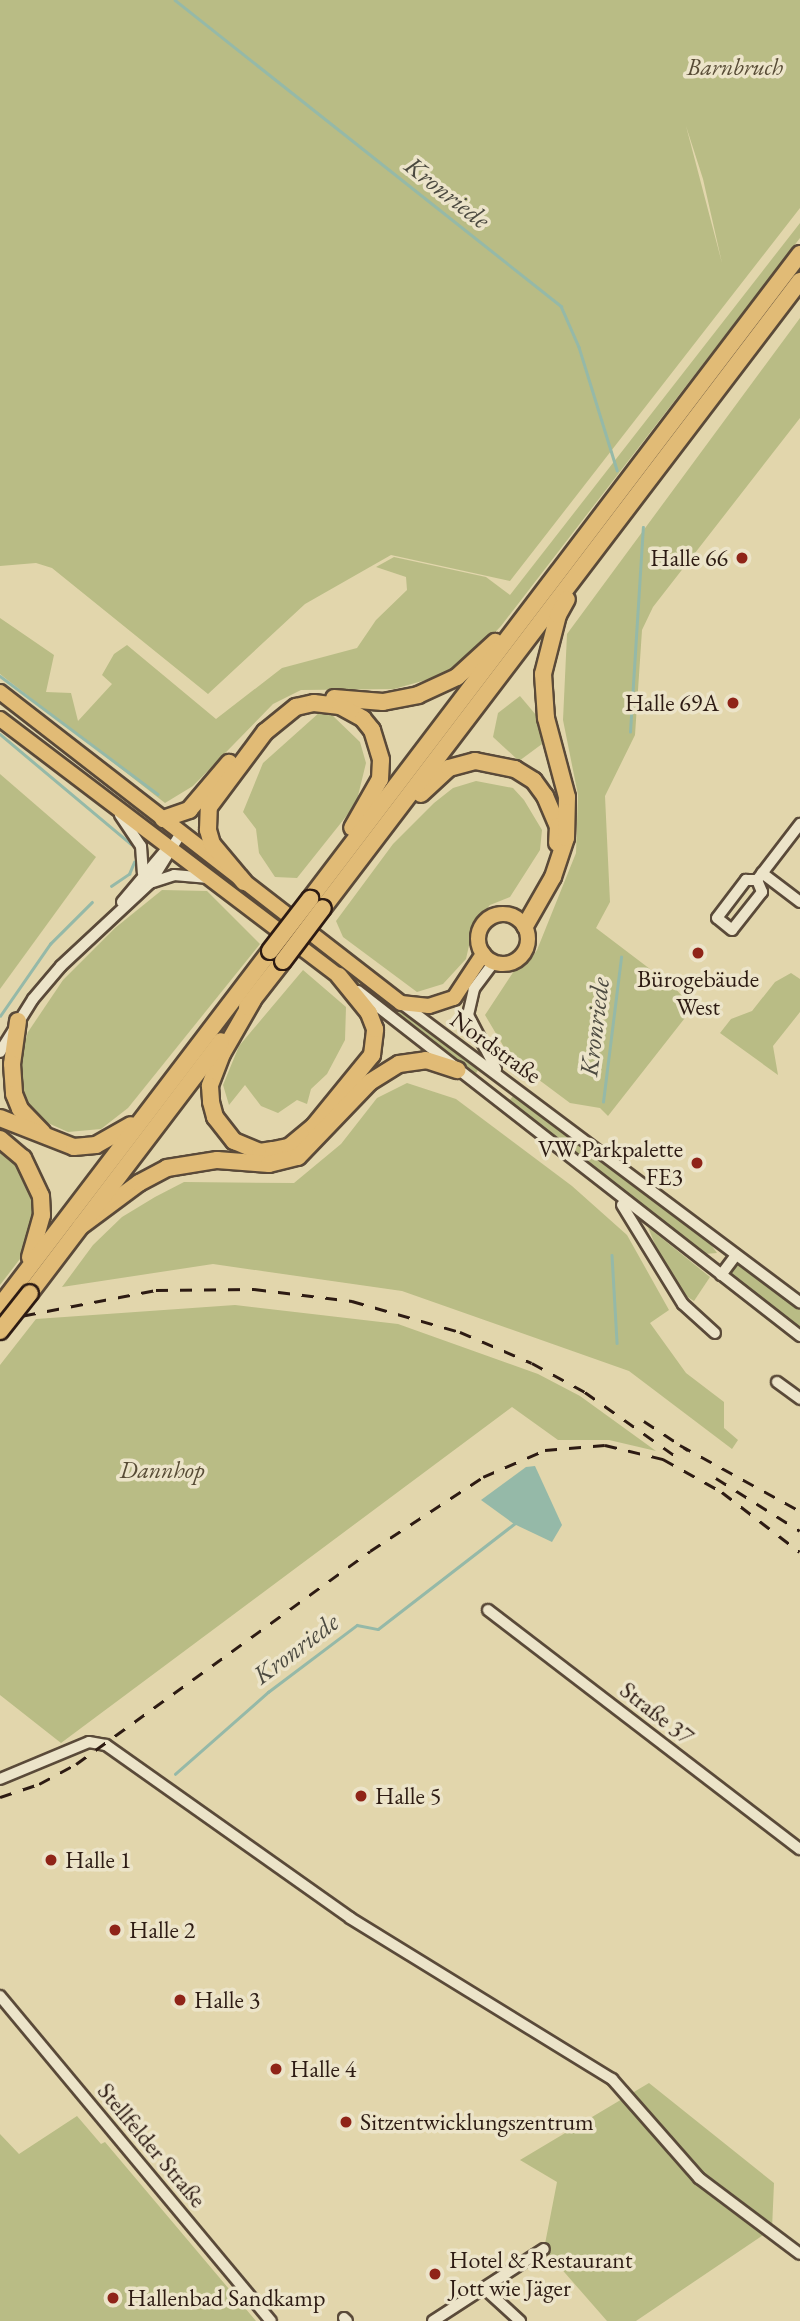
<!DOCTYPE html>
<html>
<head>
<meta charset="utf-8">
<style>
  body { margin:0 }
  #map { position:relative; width:800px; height:2321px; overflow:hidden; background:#e2d6ac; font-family:"EB Garamond",serif }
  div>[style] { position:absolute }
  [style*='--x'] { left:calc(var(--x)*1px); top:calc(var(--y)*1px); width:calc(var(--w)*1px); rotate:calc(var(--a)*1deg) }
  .green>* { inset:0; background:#b9bc85 }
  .water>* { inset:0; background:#95b9a8 }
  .stream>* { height:2.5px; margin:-1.25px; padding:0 1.25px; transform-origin:1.25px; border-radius:1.25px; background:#95b9a8 }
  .roads { filter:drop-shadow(2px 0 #5a4a39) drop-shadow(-2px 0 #5a4a39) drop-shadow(0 2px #5a4a39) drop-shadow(0 -2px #5a4a39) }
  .minor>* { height:10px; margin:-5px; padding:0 5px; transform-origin:5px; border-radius:5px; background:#ece4c9 }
  .major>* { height:14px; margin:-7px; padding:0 7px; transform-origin:7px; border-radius:7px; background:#e1bb76 }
  .major>.ring { margin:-7px; padding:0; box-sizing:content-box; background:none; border:14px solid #e1bb76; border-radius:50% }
  .highway>* { height:16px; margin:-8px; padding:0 8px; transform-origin:8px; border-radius:8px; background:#e1bb76 }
  .rail>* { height:2.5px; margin-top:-1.25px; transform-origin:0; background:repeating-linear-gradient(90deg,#2d1b13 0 12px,transparent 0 24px) }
  .bridges { filter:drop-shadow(2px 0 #2d1b13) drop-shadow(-2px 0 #2d1b13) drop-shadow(0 2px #2d1b13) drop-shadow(0 -2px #2d1b13) }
  .highway-bridge>* { height:16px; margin:-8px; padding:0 8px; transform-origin:8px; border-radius:8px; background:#e1bb76 }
  .dots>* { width:19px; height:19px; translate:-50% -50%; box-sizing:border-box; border:4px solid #ece4c9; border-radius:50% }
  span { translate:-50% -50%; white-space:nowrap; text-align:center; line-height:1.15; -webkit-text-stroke:7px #ece4c9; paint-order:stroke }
  .park-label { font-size:24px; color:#574b35; font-style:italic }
  .poi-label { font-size:24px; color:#2d1b13 }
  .right { translate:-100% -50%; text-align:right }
  .left { translate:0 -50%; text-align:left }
  .street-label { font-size:24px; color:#2d1b13 }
  .water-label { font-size:26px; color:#4c4a40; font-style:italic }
</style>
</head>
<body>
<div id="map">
  <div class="green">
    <div style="clip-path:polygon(evenodd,0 0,800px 0,800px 208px,510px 581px,391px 555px,305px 604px,208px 694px,52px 568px,36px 563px,0 566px,0 0,686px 126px,703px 179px,722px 263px,686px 126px)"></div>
    <div style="clip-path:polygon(800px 223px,800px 238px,501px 626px,469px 660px,447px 674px,394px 689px,301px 690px,273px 704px,193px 786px,165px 803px,0 674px,0 618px,54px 655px,46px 692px,71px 693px,78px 721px,112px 684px,102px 675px,114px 654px,127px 645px,216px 719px,282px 668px,357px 648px,376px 620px,407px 590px,406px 577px,376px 567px,394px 557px,486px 577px,510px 595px)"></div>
    <div style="clip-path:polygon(800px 318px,800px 418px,653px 607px,642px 630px,635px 735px,605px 796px,610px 902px,596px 928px,675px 988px,688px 1003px,688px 1014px,608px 1116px,600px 1108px,570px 1103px,511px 1059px,485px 1015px,514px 971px,529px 962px,537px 950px,576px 853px,578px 795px,563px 720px,567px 634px)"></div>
    <div style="clip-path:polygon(520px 696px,536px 715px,542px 744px,519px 761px,493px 737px,498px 713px)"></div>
    <div style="clip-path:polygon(320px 712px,332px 715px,360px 742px,366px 763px,356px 804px,297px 878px,275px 877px,259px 853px,256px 829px,243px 812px,263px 763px)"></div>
    <div style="clip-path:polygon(0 774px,96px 857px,0 989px)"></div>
    <div style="clip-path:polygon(476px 781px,513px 788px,524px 800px,542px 830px,540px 850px,510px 897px,490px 905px,474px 923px,466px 959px,443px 984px,417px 992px,343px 937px,336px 921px,393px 844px,434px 803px,453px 788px)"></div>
    <div style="clip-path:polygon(162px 890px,207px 891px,260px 944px,128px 1108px,101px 1129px,68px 1132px,39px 1119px,21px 1093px,19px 1062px,28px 1032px,63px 980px,115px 928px)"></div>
    <div style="clip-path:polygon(312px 944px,478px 1070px,475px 1075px,309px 948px)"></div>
    <div style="clip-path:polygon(303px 970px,346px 1007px,345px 1040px,327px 1074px,311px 1089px,307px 1104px,297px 1100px,278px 1113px,261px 1106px,245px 1085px,229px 1105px,223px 1085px,239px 1046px)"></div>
    <div style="clip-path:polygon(791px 973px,800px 979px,800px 1012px,773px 1046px,778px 1075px,720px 1033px,731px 1019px,752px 1011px,775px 982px)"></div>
    <div style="clip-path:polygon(407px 1083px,456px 1099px,572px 1186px,627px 1235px,669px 1310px,650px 1323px,686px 1373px,724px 1402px,724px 1428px,738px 1440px,732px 1449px,629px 1371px,402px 1291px,213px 1264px,62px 1287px,93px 1245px,122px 1217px,155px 1197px,184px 1182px,294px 1183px,341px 1144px,377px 1098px)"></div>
    <div style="clip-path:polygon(514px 1095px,706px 1238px,717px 1253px,704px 1254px,508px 1102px)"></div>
    <div style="clip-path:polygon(0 1150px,20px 1164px,31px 1181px,38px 1215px,23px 1255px,0 1285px)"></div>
    <div style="clip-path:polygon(648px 1227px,710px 1277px,694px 1301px,681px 1293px,666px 1272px)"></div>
    <div style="clip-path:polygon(739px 1264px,800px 1310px,800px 1327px,733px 1276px,731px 1271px)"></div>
    <div style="clip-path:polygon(235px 1305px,398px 1324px,538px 1374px,580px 1396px,656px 1451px,609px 1440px,558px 1440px,512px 1407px,61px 1743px,0 1695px,0 1365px,36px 1319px)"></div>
    <div style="clip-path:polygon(649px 2083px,774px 2183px,772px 2229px,636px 2321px,607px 2321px,544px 2249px,557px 2182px,520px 2160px)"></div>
    <div style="clip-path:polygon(77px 2116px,101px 2144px,105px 2142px,256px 2321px,0 2321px,0 2134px,19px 2154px)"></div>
  </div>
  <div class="water">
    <div style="clip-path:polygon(535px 1466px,562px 1525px,552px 1542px,514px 1524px,481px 1500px,526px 1467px)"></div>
  </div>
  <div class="stream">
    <div style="--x:175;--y:0;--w:493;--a:38.4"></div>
    <div style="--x:561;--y:306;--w:45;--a:66.3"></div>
    <div style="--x:579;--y:347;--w:129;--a:72.8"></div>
    <div style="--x:0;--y:676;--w:197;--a:36.8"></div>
    <div style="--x:630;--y:732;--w:205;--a:-86.4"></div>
    <div style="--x:0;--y:734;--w:171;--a:40"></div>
    <div style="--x:111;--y:886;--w:22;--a:-34"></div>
    <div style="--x:129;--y:874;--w:13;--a:-67"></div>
    <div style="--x:0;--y:1016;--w:88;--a:-55.2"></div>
    <div style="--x:50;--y:944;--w:59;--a:-45"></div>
    <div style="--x:603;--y:1102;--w:146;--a:-82.9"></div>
    <div style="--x:612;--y:1255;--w:88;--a:86.7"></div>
    <div style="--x:175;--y:1774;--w:124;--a:-41.4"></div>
    <div style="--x:268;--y:1692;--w:111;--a:-37"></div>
    <div style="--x:357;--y:1625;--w:21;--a:11"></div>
    <div style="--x:378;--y:1629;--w:172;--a:-37.7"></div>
  </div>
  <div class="roads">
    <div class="minor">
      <div style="--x:120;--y:815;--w:37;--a:56"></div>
      <div style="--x:141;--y:846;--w:27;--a:86"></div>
      <div style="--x:762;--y:873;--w:48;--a:37.3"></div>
      <div style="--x:757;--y:880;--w:13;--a:67"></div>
      <div style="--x:762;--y:892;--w:48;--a:128.3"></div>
      <div style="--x:732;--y:930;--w:19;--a:-141"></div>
      <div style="--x:717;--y:918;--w:48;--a:-52.7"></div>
      <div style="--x:746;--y:880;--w:11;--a:0"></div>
      <div style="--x:757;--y:880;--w:71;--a:-52.5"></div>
      <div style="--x:153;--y:882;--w:22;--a:-18"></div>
      <div style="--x:174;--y:875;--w:35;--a:5"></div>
      <div style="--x:122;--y:902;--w:68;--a:-49.8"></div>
      <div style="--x:494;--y:962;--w:34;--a:127"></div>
      <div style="--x:474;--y:989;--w:27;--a:103"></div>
      <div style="--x:468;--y:1015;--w:61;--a:62.6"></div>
      <div style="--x:358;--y:991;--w:561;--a:37.97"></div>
      <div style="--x:401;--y:1003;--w:499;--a:36.9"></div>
      <div style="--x:0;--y:1052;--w:62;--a:-58.1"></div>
      <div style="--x:33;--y:999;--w:43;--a:-49.7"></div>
      <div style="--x:61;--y:966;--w:122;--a:-43"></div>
      <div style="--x:150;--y:883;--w:59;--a:-58.2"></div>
      <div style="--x:622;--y:1205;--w:116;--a:58.4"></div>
      <div style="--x:683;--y:1304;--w:43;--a:42.2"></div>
      <div style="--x:721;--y:1275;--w:25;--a:-53"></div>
      <div style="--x:777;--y:1382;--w:29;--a:36"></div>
      <div style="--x:488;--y:1610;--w:393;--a:37.5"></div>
      <div style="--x:0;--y:1779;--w:96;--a:-22.6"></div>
      <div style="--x:89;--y:1742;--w:17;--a:10"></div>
      <div style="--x:106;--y:1745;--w:299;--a:35.3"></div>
      <div style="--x:350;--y:1918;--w:308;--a:31.6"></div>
      <div style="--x:612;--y:2079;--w:132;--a:48.7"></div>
      <div style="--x:699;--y:2178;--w:126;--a:37"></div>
      <div style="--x:0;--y:1996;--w:423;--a:50.2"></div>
      <div style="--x:484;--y:2288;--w:49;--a:42.5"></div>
      <div style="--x:344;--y:2318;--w:4;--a:45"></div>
      <div style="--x:433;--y:2321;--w:132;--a:-33"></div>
    </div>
    <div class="major">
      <div style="--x:0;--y:692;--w:507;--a:37.8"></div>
      <div style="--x:401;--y:1003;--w:28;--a:6"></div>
      <div style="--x:429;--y:1006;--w:26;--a:-18"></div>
      <div style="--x:454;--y:998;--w:53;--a:-56.6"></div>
      <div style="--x:0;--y:719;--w:425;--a:37.2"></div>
      <div class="ring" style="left:478px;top:914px;width:36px;height:36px"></div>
    </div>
    <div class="highway">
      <div style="--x:334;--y:698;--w:49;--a:4.7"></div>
      <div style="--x:383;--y:702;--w:36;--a:-11"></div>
      <div style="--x:418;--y:695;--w:43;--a:-24.8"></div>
      <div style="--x:457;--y:677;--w:52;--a:-42.6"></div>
      <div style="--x:421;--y:794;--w:38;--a:-43"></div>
      <div style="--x:449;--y:768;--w:27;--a:-15"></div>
      <div style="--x:475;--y:761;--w:41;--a:11.3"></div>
      <div style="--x:515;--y:769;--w:22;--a:32"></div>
      <div style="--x:534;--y:781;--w:19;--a:54"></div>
      <div style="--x:545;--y:796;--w:33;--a:67"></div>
      <div style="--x:558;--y:826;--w:17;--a:93"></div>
      <div style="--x:163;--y:819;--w:28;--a:-19"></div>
      <div style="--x:189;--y:810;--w:62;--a:-49.6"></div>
      <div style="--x:244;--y:882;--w:50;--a:-130.1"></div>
      <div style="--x:212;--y:844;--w:15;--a:-106"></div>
      <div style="--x:208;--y:830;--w:23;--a:-88"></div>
      <div style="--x:209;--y:807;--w:94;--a:-53.3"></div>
      <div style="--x:265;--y:732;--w:40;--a:-39"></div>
      <div style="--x:296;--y:707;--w:18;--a:-13"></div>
      <div style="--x:314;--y:703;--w:26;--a:7"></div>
      <div style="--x:340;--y:706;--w:26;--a:29"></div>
      <div style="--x:363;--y:719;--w:14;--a:51"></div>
      <div style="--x:372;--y:730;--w:31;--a:73"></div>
      <div style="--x:381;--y:760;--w:19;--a:93"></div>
      <div style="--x:380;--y:779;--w:56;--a:119.7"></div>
      <div style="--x:310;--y:899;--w:810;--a:-52.78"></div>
      <div style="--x:323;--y:908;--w:788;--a:-52.74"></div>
      <div style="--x:525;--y:926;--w:56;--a:-60.3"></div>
      <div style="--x:553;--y:877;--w:41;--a:-71.6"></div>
      <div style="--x:566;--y:838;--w:41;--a:-88.6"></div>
      <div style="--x:567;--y:797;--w:82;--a:-104.9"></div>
      <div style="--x:546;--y:718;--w:44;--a:-93.9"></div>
      <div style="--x:543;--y:674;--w:61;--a:-75.7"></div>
      <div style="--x:558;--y:615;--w:18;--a:-61"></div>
      <div style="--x:253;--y:1000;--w:62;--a:119.9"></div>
      <div style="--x:222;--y:1054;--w:34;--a:111"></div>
      <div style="--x:210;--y:1086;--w:16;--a:86"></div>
      <div style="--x:211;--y:1102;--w:16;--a:75"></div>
      <div style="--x:215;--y:1117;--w:31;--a:52"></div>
      <div style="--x:234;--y:1141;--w:28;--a:23"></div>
      <div style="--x:260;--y:1152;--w:13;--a:-9"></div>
      <div style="--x:273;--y:1150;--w:16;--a:-11"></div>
      <div style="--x:289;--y:1147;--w:33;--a:-40"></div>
      <div style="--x:314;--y:1126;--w:92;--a:-50.8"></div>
      <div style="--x:372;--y:1055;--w:26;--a:-83"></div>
      <div style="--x:375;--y:1029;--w:17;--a:-111"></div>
      <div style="--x:369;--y:1013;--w:48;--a:-129"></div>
      <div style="--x:247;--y:1007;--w:58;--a:-52"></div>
      <div style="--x:18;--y:1021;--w:43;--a:97.9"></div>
      <div style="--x:12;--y:1064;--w:30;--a:86"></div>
      <div style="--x:14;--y:1094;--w:16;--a:68"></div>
      <div style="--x:20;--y:1109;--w:33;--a:46"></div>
      <div style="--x:0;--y:1118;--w:79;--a:21.4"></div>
      <div style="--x:74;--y:1147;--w:22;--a:-5"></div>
      <div style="--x:96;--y:1145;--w:40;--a:-29.7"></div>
      <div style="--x:0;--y:1139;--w:30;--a:40"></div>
      <div style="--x:23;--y:1158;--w:42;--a:64.7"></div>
      <div style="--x:41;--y:1196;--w:19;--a:87"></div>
      <div style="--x:42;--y:1215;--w:44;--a:105.9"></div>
      <div style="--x:81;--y:1226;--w:72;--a:-36.6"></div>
      <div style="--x:139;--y:1183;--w:32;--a:-28"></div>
      <div style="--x:167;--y:1168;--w:51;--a:-9.1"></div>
      <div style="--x:217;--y:1160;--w:52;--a:4.4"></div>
      <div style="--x:269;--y:1164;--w:30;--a:-14"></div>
      <div style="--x:298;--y:1157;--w:104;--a:-46.2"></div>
      <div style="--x:370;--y:1082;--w:34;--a:-32"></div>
      <div style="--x:399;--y:1064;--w:27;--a:-8"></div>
      <div style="--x:426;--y:1060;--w:33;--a:18"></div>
      <div style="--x:30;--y:1293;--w:316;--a:-52.8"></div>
      <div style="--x:0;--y:1306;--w:446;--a:-52.7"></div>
    </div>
  </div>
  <div class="rail">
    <div style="--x:0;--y:1320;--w:159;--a:-10.9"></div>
    <div style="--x:156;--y:1290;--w:98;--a:-0.6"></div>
    <div style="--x:254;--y:1289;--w:99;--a:7"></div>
    <div style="--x:352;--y:1301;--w:112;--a:16"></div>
    <div style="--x:460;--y:1332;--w:78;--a:23.3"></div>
    <div style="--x:532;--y:1363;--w:60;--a:28.7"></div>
    <div style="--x:585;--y:1392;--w:118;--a:35.3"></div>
    <div style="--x:644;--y:1421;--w:53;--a:33.4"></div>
    <div style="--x:680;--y:1445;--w:137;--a:28.8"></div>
    <div style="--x:716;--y:1478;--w:99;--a:32.2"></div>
    <div style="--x:0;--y:1797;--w:41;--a:-18.4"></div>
    <div style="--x:39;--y:1784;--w:42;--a:-28.4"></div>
    <div style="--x:76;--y:1764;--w:363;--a:-35.9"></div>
    <div style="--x:370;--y:1551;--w:135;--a:-33.2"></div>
    <div style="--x:483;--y:1477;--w:68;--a:-23.5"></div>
    <div style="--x:545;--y:1450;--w:60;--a:-4.8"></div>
    <div style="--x:605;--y:1445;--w:60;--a:13.6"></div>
    <div style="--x:663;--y:1459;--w:68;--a:29.2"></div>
    <div style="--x:722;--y:1492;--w:98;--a:37.6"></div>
  </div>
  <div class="bridges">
    <div class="highway-bridge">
      <div style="--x:270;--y:951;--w:66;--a:-52.4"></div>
      <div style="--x:283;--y:961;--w:66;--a:-53"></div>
      <div style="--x:0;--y:1331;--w:48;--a:-51.7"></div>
    </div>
  </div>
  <div class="dots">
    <div style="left:742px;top:558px;background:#8f2418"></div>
    <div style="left:733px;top:703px;background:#8f2418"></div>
    <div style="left:698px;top:953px;background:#8f2418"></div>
    <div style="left:697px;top:1163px;background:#8f2418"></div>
    <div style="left:361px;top:1796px;background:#8f2418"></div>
    <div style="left:51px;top:1860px;background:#8f2418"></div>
    <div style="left:115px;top:1930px;background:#8f2418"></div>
    <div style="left:180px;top:2000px;background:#8f2418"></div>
    <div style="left:276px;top:2069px;background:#8f2418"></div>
    <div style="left:346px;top:2122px;background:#8f2418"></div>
    <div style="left:435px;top:2274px;background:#8f2418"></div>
    <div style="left:113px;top:2298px;background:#8f2418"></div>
  </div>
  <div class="park-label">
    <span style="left:735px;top:67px">Barnbruch</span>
    <span style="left:162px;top:1470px">Dannhop</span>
  </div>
  <div class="poi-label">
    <span class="right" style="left:728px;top:558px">Halle 66</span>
    <span class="right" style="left:719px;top:703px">Halle 69A</span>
    <span style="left:698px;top:993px">Bürogebäude<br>West</span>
    <span class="right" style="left:683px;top:1163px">VW Parkpalette<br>FE3</span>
    <span class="left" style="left:375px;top:1796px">Halle 5</span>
    <span class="left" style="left:65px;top:1860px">Halle 1</span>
    <span class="left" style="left:129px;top:1930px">Halle 2</span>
    <span class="left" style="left:194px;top:2000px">Halle 3</span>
    <span class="left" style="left:290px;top:2069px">Halle 4</span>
    <span class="left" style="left:360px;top:2122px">Sitzentwicklungszentrum</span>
    <span class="left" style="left:449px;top:2274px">Hotel &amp; Restaurant<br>Jott wie Jäger</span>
    <span class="left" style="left:127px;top:2298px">Hallenbad Sandkamp</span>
  </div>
  <div class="street-label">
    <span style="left:496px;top:1047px;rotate:36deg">Nordstraße</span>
    <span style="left:657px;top:1713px;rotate:38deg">Straße 37</span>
    <span style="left:152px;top:2145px;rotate:50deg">Stellfelder Straße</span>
  </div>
  <div class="water-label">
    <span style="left:447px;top:193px;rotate:38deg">Kronriede</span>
    <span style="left:595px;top:1027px;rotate:-83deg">Kronriede</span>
    <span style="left:296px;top:1649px;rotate:-37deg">Kronriede</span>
  </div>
</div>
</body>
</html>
